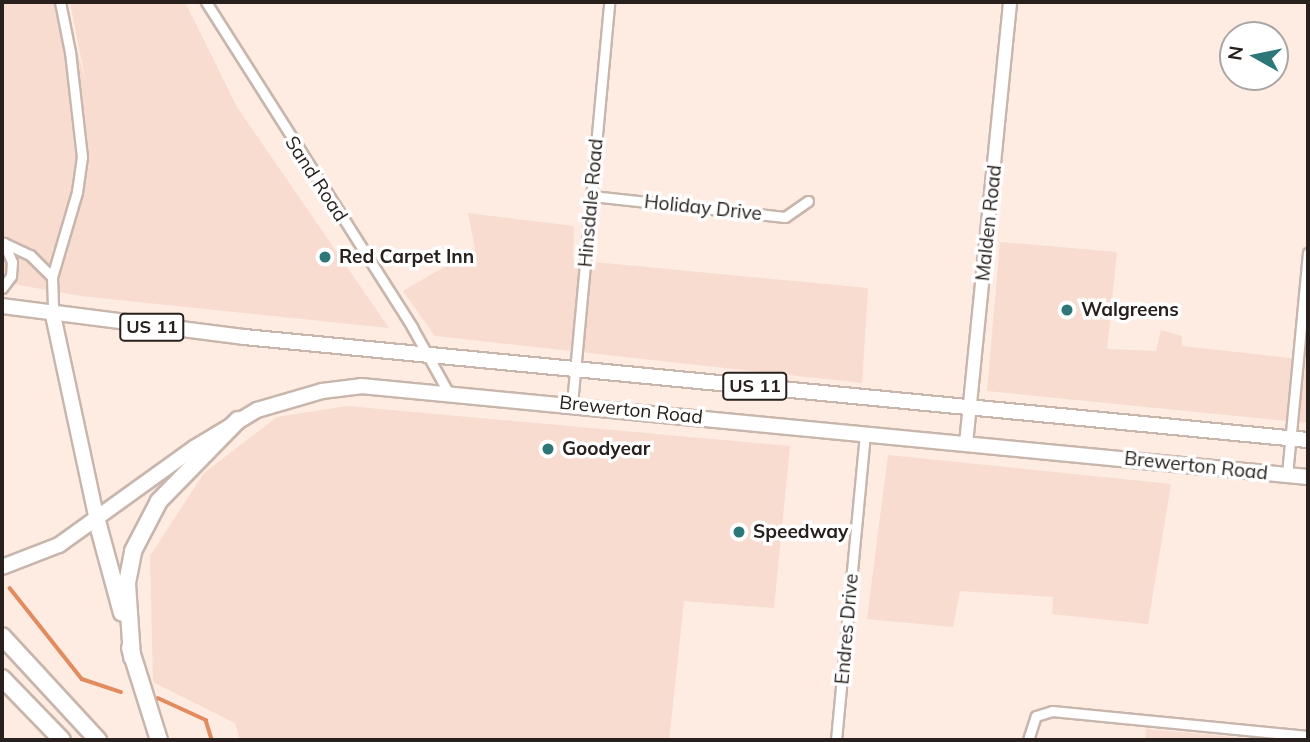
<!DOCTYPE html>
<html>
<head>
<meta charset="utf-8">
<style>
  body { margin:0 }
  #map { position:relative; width:1310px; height:742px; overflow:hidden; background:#feebe1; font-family:Mulish,sans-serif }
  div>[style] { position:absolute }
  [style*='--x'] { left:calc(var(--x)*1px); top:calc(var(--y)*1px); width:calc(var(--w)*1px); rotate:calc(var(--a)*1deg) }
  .built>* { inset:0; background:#f7dccf }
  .stream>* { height:3.5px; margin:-1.75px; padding:0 1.75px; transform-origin:1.75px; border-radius:1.75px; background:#e28b5f }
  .roads { filter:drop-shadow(2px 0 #c8b6ad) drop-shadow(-2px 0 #c8b6ad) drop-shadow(0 2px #c8b6ad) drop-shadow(0 -2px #c8b6ad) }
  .street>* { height:9px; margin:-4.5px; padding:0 4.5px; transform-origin:4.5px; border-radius:4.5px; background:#fff }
  .secondary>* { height:12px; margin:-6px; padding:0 6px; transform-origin:6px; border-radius:6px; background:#fff }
  .primary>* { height:14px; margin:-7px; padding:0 7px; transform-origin:7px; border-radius:7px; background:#fff }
  .highway>* { height:16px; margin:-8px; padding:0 8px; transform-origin:8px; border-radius:8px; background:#fff }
  .dots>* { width:19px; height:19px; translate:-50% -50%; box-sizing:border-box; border:4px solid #fff; border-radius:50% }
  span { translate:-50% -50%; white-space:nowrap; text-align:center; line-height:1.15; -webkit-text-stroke:7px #fff; paint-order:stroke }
  .shield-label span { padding:2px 5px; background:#fff; border:2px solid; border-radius:5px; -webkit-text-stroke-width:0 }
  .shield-label { font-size:18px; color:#27201d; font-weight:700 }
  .street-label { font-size:19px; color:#27201d }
  .poi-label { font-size:19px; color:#27201d; font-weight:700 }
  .left { translate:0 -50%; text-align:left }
  .frame { position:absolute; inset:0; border:4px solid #27201d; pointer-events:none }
  .north { position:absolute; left:1219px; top:21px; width:70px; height:70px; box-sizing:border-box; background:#fff; border:2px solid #a9a6a5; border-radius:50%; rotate:279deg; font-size:19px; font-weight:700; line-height:28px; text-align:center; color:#27201d }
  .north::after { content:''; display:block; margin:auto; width:24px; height:32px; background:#2e7779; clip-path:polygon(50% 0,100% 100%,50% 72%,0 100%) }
</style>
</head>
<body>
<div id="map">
  <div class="built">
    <div style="clip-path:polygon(2px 2px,64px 2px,86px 83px,70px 2px,185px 2px,237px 107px,389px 328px,81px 296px,2px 282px)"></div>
    <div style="clip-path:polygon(468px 213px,574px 226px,573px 260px,868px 288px,862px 383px,435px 336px,403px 291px,475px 249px)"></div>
    <div style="clip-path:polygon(1000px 242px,1117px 252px,1107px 349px,1156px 351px,1161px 330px,1182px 336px,1182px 346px,1308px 360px,1308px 423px,987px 391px)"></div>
    <div style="clip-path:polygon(347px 406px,790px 446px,774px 608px,684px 601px,669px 740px,240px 740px,235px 723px,153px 682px,150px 556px,204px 473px,277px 417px)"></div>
    <div style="clip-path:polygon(888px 455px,1171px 484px,1148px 624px,1052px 614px,1053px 597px,960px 591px,953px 627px,867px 619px)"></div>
    <div style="clip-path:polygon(1146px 729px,1268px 740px,1145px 740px)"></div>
  </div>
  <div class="stream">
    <div style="--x:10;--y:588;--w:116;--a:51.6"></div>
    <div style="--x:82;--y:679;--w:41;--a:18.4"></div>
    <div style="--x:158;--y:698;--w:53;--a:24.6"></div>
    <div style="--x:206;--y:720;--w:21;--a:73"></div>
  </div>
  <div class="roads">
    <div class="street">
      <div style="--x:206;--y:2;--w:385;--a:57.6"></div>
      <div style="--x:412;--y:327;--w:74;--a:61"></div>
      <div style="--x:592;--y:196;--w:194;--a:6.2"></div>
      <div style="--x:785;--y:217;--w:28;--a:-35"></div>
      <div style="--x:4;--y:243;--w:29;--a:25"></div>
      <div style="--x:30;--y:255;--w:31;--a:45"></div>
      <div style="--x:52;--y:277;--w:38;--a:88"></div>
      <div style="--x:52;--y:277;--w:89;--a:-73.6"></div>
      <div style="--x:77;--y:192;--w:35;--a:-82"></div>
      <div style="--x:82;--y:157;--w:106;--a:-96.5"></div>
      <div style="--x:70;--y:52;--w:51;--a:-101.3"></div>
      <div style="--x:2;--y:288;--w:15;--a:-53"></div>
      <div style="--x:11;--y:276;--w:14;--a:-86"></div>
      <div style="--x:12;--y:262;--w:21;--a:-113"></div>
      <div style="--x:572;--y:404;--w:404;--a:-84.7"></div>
      <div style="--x:1287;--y:475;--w:223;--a:-84.6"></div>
      <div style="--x:836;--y:740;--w:307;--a:-84.6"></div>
      <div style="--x:1028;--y:740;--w:25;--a:-72"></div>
      <div style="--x:1036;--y:716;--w:17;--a:-17"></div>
      <div style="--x:1052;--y:711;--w:257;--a:5.6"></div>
    </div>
    <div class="secondary">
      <div style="--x:966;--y:444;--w:444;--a:-84.3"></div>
    </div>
    <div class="primary">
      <div style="--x:2;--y:306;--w:244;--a:7.3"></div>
      <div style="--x:244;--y:337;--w:1069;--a:5.53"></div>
      <div style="--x:53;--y:315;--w:211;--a:77.9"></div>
      <div style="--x:2;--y:567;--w:61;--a:-21.1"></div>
      <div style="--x:59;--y:545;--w:166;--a:-35.7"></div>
      <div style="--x:194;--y:448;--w:74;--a:-31.1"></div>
      <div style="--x:257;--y:410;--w:68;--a:-16.3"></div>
      <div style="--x:322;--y:391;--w:39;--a:-7"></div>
      <div style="--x:361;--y:386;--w:951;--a:5.49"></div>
    </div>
    <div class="highway">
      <div style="--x:97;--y:521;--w:95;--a:74.8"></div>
      <div style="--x:2;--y:636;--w:142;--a:47.3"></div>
      <div style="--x:130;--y:648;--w:96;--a:72.5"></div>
      <div style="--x:132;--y:657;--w:74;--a:-93.9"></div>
      <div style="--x:127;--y:583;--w:33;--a:-79"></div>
      <div style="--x:133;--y:551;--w:56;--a:-62.5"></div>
      <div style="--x:159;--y:501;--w:113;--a:-45.7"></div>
      <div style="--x:2;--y:678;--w:86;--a:45.9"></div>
    </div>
  </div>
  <div class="dots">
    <div style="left:325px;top:257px;background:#2e7779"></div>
    <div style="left:1067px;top:310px;background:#2e7779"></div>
    <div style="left:548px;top:449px;background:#2e7779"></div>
    <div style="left:739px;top:532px;background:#2e7779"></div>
  </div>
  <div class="shield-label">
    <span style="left:152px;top:327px">US 11</span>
    <span style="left:755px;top:386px">US 11</span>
  </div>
  <div class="street-label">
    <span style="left:316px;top:179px;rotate:57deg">Sand Road</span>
    <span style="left:591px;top:203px;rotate:-85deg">Hinsdale Road</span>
    <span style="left:703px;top:208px;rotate:6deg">Holiday Drive</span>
    <span style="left:989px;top:223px;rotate:-84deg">Malden Road</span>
    <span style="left:631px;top:410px;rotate:6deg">Brewerton Road</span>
    <span style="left:1196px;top:466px;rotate:6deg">Brewerton Road</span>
    <span style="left:847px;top:629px;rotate:-85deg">Endres Drive</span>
  </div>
  <div class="poi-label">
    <span class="left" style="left:339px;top:257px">Red Carpet Inn</span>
    <span class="left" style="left:1081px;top:310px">Walgreens</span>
    <span class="left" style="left:562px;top:449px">Goodyear</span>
    <span class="left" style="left:753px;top:532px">Speedway</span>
  </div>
  <div class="frame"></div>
  <div class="north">N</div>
</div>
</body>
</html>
